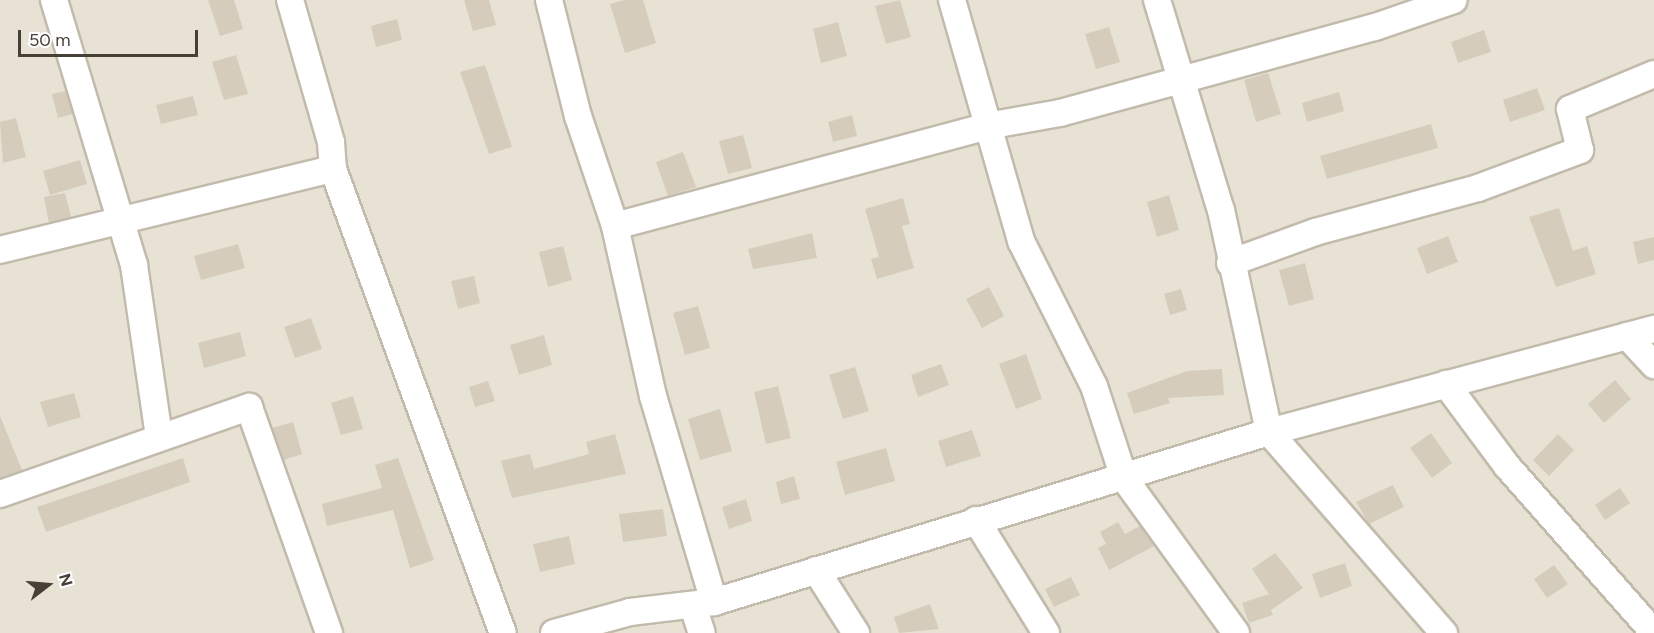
<!DOCTYPE html>
<html>
<head>
<meta charset="utf-8">
<style>
  body { margin:0 }
  #map { position:relative; width:1654px; height:633px; overflow:hidden; background:#f4f0e7; font-family:Figtree,sans-serif }
  div>[style] { position:absolute }
  [style*='--x'] { left:calc(var(--x)*1px); top:calc(var(--y)*1px); width:calc(var(--w)*1px); rotate:calc(var(--a)*1deg) }
  .residential>* { inset:0; background:#e8e2d5 }
  .building>* { inset:0; background:#d5ccbc }
  .roads { filter:drop-shadow(2px 0 #c2bbac) drop-shadow(-2px 0 #c2bbac) drop-shadow(0 2px #c2bbac) drop-shadow(0 -2px #c2bbac) }
  .minor>* { height:26px; margin:-13px; padding:0 13px; transform-origin:13px; border-radius:13px; background:#fff }
  span { translate:-50% -50%; white-space:nowrap; text-align:center; line-height:1.15; -webkit-text-stroke:5px #fff; paint-order:stroke }
  .north { position:absolute; left:18px; top:555px; width:60px; height:60px; -webkit-text-stroke:4px #fff; paint-order:stroke; rotate:74deg; font-size:16px; font-weight:700; line-height:24px; text-align:center; color:#474036 }
  .north::after { content:''; display:block; margin:auto; width:21px; height:27px; background:#474036; clip-path:polygon(50% 0,100% 100%,50% 72%,0 100%) }
  .scale { position:absolute; left:18px; top:30px; width:180px; height:27px; box-sizing:border-box; border:3px solid #474036; border-top:0; padding-left:8px; font-size:18px; line-height:21px; white-space:nowrap; color:#474036; -webkit-text-stroke:4px #fff; paint-order:stroke }
</style>
</head>
<body>
<div id="map">
  <div class="residential">
    <div style="clip-path:polygon(0 0,1654px 0,1654px 633px,0 633px)"></div>
  </div>
  <div class="building">
    <div style="clip-path:polygon(208px 0,234px 0,243px 29px,220px 36px)"></div>
    <div style="clip-path:polygon(464px 0,489px 0,496px 25px,473px 31px)"></div>
    <div style="clip-path:polygon(624px 0,643px 0,656px 43px,625px 53px,610px 4px)"></div>
    <div style="clip-path:polygon(900px 0,911px 37px,886px 44px,875px 6px)"></div>
    <div style="clip-path:polygon(397px 19px,402px 40px,376px 47px,371px 26px)"></div>
    <div style="clip-path:polygon(838px 22px,847px 56px,821px 63px,813px 29px)"></div>
    <div style="clip-path:polygon(1109px 27px,1120px 62px,1096px 69px,1085px 34px)"></div>
    <div style="clip-path:polygon(1484px 30px,1491px 52px,1458px 63px,1451px 42px)"></div>
    <div style="clip-path:polygon(236px 55px,248px 94px,224px 100px,212px 62px)"></div>
    <div style="clip-path:polygon(485px 65px,512px 147px,489px 154px,460px 72px)"></div>
    <div style="clip-path:polygon(1268px 73px,1281px 114px,1256px 122px,1244px 80px)"></div>
    <div style="clip-path:polygon(1537px 88px,1545px 110px,1510px 122px,1503px 100px)"></div>
    <div style="clip-path:polygon(66px 91px,73px 114px,58px 118px,52px 94px)"></div>
    <div style="clip-path:polygon(1339px 92px,1344px 111px,1307px 122px,1302px 103px)"></div>
    <div style="clip-path:polygon(193px 96px,198px 115px,161px 124px,156px 105px)"></div>
    <div style="clip-path:polygon(852px 115px,857px 136px,833px 142px,828px 122px)"></div>
    <div style="clip-path:polygon(16px 118px,26px 157px,3px 163px,0 122px)"></div>
    <div style="clip-path:polygon(1431px 124px,1438px 148px,1327px 179px,1320px 156px)"></div>
    <div style="clip-path:polygon(743px 135px,752px 168px,728px 174px,719px 141px)"></div>
    <div style="clip-path:polygon(683px 152px,696px 187px,668px 196px,656px 162px)"></div>
    <div style="clip-path:polygon(80px 160px,87px 184px,50px 195px,43px 171px)"></div>
    <div style="clip-path:polygon(65px 193px,71px 217px,49px 223px,44px 197px)"></div>
    <div style="clip-path:polygon(1169px 195px,1179px 230px,1157px 237px,1147px 202px)"></div>
    <div style="clip-path:polygon(903px 198px,910px 224px,902px 226px,914px 268px,877px 279px,871px 259px,879px 257px,865px 209px)"></div>
    <div style="clip-path:polygon(1559px 208px,1573px 251px,1587px 246px,1596px 274px,1556px 287px,1529px 217px)"></div>
    <div style="clip-path:polygon(812px 233px,817px 258px,753px 269px,748px 249px)"></div>
    <div style="clip-path:polygon(1448px 236px,1458px 262px,1427px 274px,1417px 248px)"></div>
    <div style="clip-path:polygon(1654px 237px,1654px 260px,1638px 264px,1633px 242px)"></div>
    <div style="clip-path:polygon(238px 244px,245px 268px,201px 280px,194px 256px)"></div>
    <div style="clip-path:polygon(563px 246px,572px 280px,548px 287px,539px 252px)"></div>
    <div style="clip-path:polygon(1305px 263px,1314px 299px,1289px 306px,1279px 270px)"></div>
    <div style="clip-path:polygon(474px 276px,480px 303px,458px 309px,451px 281px)"></div>
    <div style="clip-path:polygon(989px 287px,1004px 316px,982px 328px,966px 299px)"></div>
    <div style="clip-path:polygon(1181px 289px,1187px 310px,1170px 315px,1164px 294px)"></div>
    <div style="clip-path:polygon(698px 306px,710px 348px,685px 355px,673px 313px)"></div>
    <div style="clip-path:polygon(311px 318px,322px 349px,295px 358px,284px 327px)"></div>
    <div style="clip-path:polygon(240px 332px,246px 356px,204px 368px,198px 343px)"></div>
    <div style="clip-path:polygon(544px 335px,552px 365px,519px 375px,510px 345px)"></div>
    <div style="clip-path:polygon(1026px 354px,1042px 399px,1016px 409px,999px 364px)"></div>
    <div style="clip-path:polygon(941px 364px,949px 385px,918px 397px,911px 375px)"></div>
    <div style="clip-path:polygon(855px 367px,869px 411px,843px 419px,829px 375px)"></div>
    <div style="clip-path:polygon(1222px 369px,1224px 395px,1168px 398px,1170px 403px,1134px 414px,1127px 393px,1187px 371px)"></div>
    <div style="clip-path:polygon(1615px 380px,1631px 399px,1604px 423px,1588px 404px)"></div>
    <div style="clip-path:polygon(488px 381px,495px 401px,475px 407px,469px 387px)"></div>
    <div style="clip-path:polygon(778px 386px,791px 438px,766px 444px,754px 392px)"></div>
    <div style="clip-path:polygon(74px 393px,81px 417px,48px 427px,40px 402px)"></div>
    <div style="clip-path:polygon(353px 396px,363px 429px,341px 435px,331px 403px)"></div>
    <div style="clip-path:polygon(720px 409px,732px 451px,700px 460px,688px 419px)"></div>
    <div style="clip-path:polygon(0 416px,22px 470px,0 478px)"></div>
    <div style="clip-path:polygon(293px 422px,302px 454px,284px 460px,272px 428px)"></div>
    <div style="clip-path:polygon(972px 430px,981px 456px,946px 467px,938px 441px)"></div>
    <div style="clip-path:polygon(1431px 433px,1452px 463px,1432px 478px,1410px 448px)"></div>
    <div style="clip-path:polygon(615px 434px,626px 474px,512px 498px,501px 461px,530px 454px,534px 469px,589px 454px,586px 442px)"></div>
    <div style="clip-path:polygon(1558px 434px,1574px 450px,1549px 476px,1533px 460px)"></div>
    <div style="clip-path:polygon(886px 448px,895px 481px,845px 495px,836px 462px)"></div>
    <div style="clip-path:polygon(183px 458px,190px 482px,46px 532px,37px 507px)"></div>
    <div style="clip-path:polygon(398px 458px,434px 560px,410px 568px,393px 510px,327px 526px,322px 504px,382px 488px,375px 465px)"></div>
    <div style="clip-path:polygon(794px 476px,800px 499px,781px 504px,776px 482px)"></div>
    <div style="clip-path:polygon(1393px 485px,1404px 507px,1369px 524px,1356px 502px)"></div>
    <div style="clip-path:polygon(1620px 488px,1630px 503px,1605px 520px,1595px 505px)"></div>
    <div style="clip-path:polygon(746px 499px,752px 521px,729px 529px,722px 507px)"></div>
    <div style="clip-path:polygon(663px 509px,667px 536px,623px 542px,619px 514px)"></div>
    <div style="clip-path:polygon(1118px 522px,1125px 534px,1140px 526px,1154px 546px,1109px 570px,1098px 548px,1106px 544px,1100px 532px)"></div>
    <div style="clip-path:polygon(569px 536px,575px 564px,540px 572px,533px 544px)"></div>
    <div style="clip-path:polygon(1275px 553px,1303px 588px,1271px 610px,1273px 615px,1249px 623px,1242px 603px,1269px 594px,1252px 569px)"></div>
    <div style="clip-path:polygon(1345px 563px,1352px 586px,1320px 598px,1312px 574px)"></div>
    <div style="clip-path:polygon(1554px 565px,1568px 584px,1547px 598px,1534px 579px)"></div>
    <div style="clip-path:polygon(1071px 577px,1080px 595px,1054px 607px,1045px 589px)"></div>
    <div style="clip-path:polygon(930px 604px,939px 629px,899px 633px,894px 617px)"></div>
  </div>
  <div class="roads">
    <div class="minor">
      <div style="--x:54;--y:0;--w:277;--a:73.2"></div>
      <div style="--x:134;--y:265;--w:174;--a:81.7"></div>
      <div style="--x:290;--y:0;--w:148;--a:73.9"></div>
      <div style="--x:331;--y:142;--w:27;--a:86"></div>
      <div style="--x:333;--y:169;--w:494;--a:69.9"></div>
      <div style="--x:549;--y:0;--w:120;--a:76"></div>
      <div style="--x:578;--y:116;--w:116;--a:71.4"></div>
      <div style="--x:615;--y:226;--w:174;--a:77.4"></div>
      <div style="--x:653;--y:396;--w:215;--a:73.5"></div>
      <div style="--x:952;--y:0;--w:251;--a:74"></div>
      <div style="--x:1021;--y:241;--w:162;--a:63.3"></div>
      <div style="--x:1094;--y:386;--w:97;--a:71.9"></div>
      <div style="--x:1124;--y:478;--w:191;--a:54.1"></div>
      <div style="--x:1157;--y:0;--w:220;--a:73.1"></div>
      <div style="--x:1221;--y:210;--w:227;--a:77.8"></div>
      <div style="--x:1269;--y:432;--w:267;--a:49"></div>
      <div style="--x:615;--y:226;--w:385;--a:-15"></div>
      <div style="--x:987;--y:126;--w:74;--a:-10.1"></div>
      <div style="--x:1060;--y:113;--w:327;--a:-15.3"></div>
      <div style="--x:1375;--y:27;--w:83;--a:-18.9"></div>
      <div style="--x:0;--y:250;--w:343;--a:-13.7"></div>
      <div style="--x:1230;--y:263;--w:90;--a:-20"></div>
      <div style="--x:1315;--y:232;--w:169;--a:-15.1"></div>
      <div style="--x:1478;--y:188;--w:109;--a:-20.4"></div>
      <div style="--x:1580;--y:150;--w:42;--a:-103.7"></div>
      <div style="--x:1570;--y:109;--w:91;--a:-22.6"></div>
      <div style="--x:1627;--y:336;--w:40;--a:47"></div>
      <div style="--x:1446;--y:384;--w:102;--a:53.4"></div>
      <div style="--x:1507;--y:466;--w:222;--a:48.6"></div>
      <div style="--x:0;--y:494;--w:264;--a:-19.3"></div>
      <div style="--x:249;--y:407;--w:240;--a:70.5"></div>
      <div style="--x:976;--y:520;--w:133;--a:58.2"></div>
      <div style="--x:816;--y:570;--w:75;--a:57.6"></div>
      <div style="--x:693;--y:606;--w:28;--a:72"></div>
      <div style="--x:554;--y:633;--w:79;--a:-15.4"></div>
      <div style="--x:630;--y:612;--w:85;--a:-6.8"></div>
      <div style="--x:714;--y:602;--w:580;--a:-17.03"></div>
      <div style="--x:1269;--y:432;--w:399;--a:-15"></div>
    </div>
  </div>
  <div class="north">N</div>
  <div class="scale">50 m</div>
</div>
</body>
</html>
